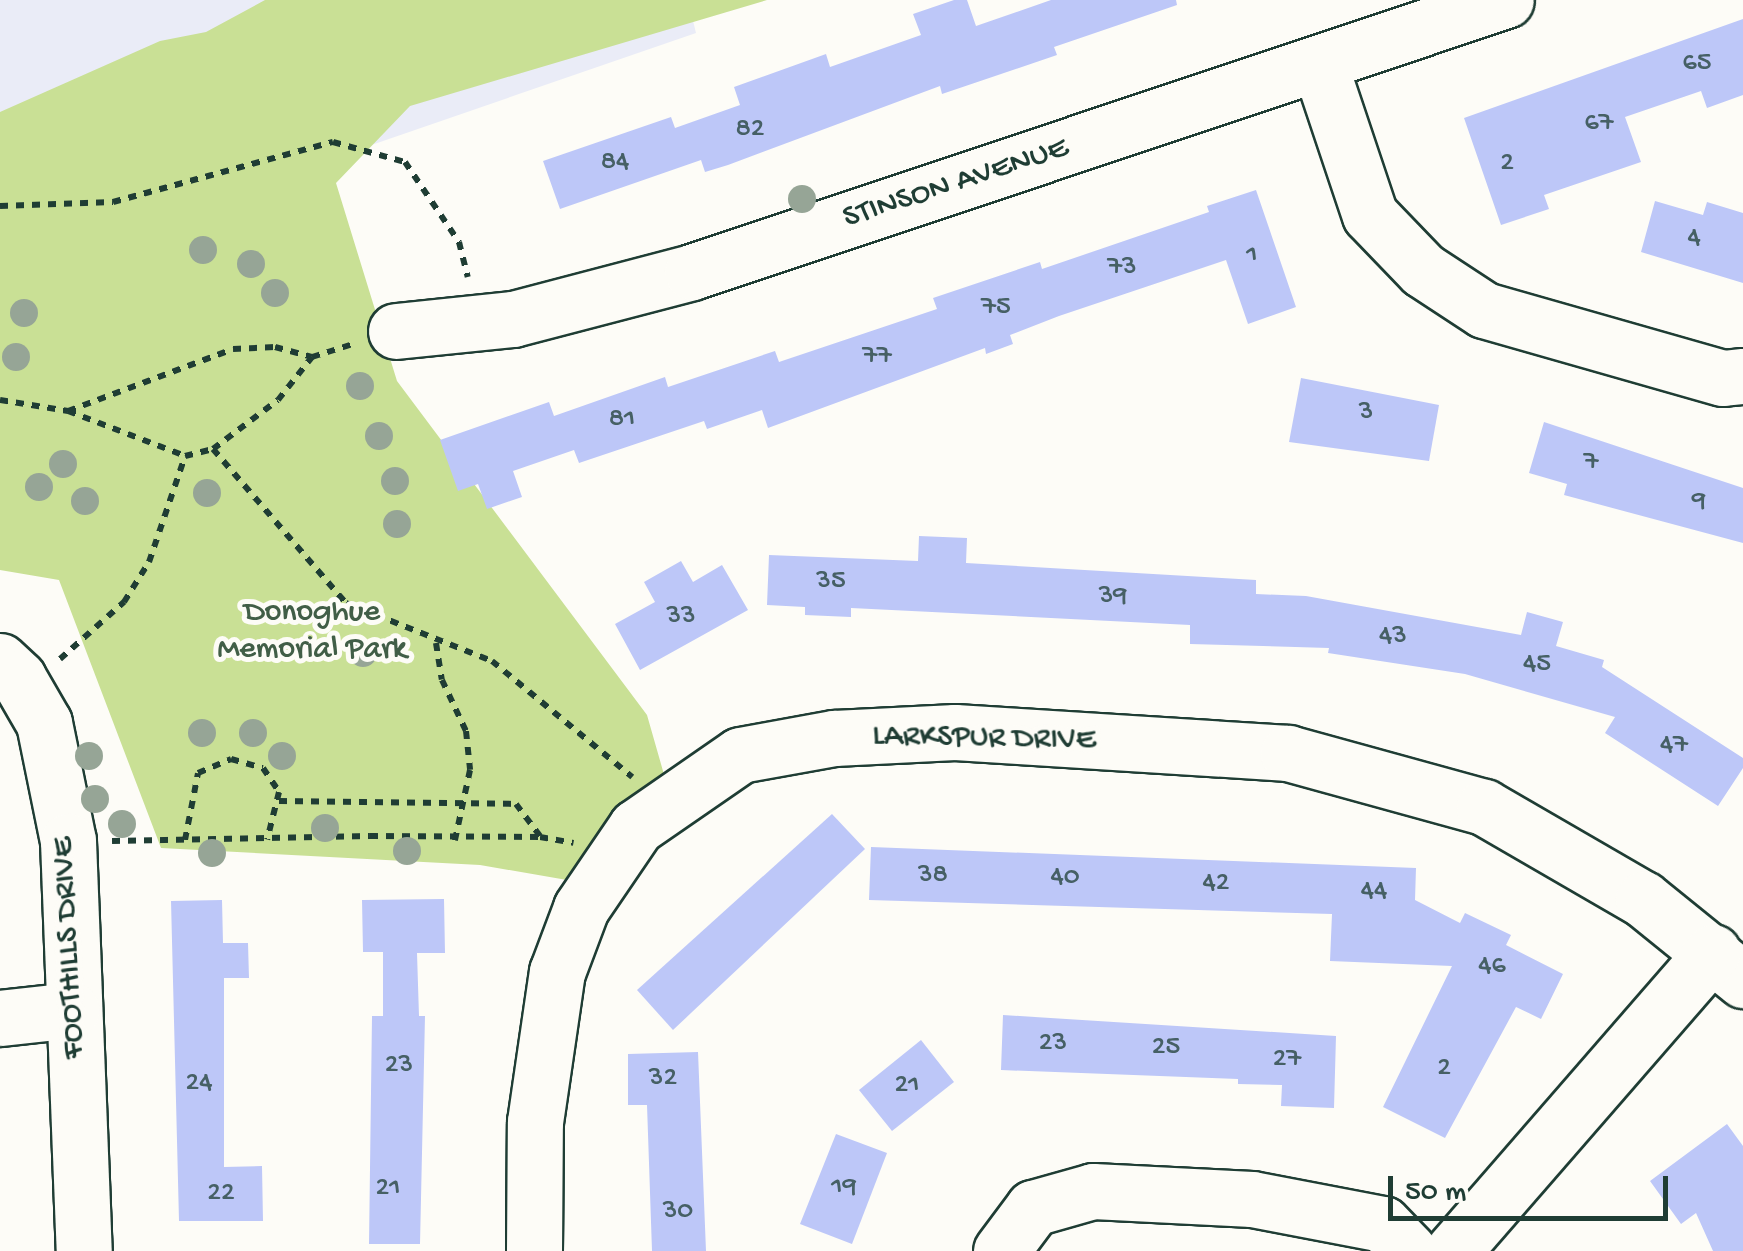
<!DOCTYPE html>
<html>
<head>
<meta charset="utf-8">
<style>
  body { margin:0 }
  #map { position:relative; width:1743px; height:1251px; overflow:hidden; background:#fdfcf7; font-family:"Gochi Hand",sans-serif }
  div>[style] { position:absolute }
  [style*='--x'] { left:calc(var(--x)*1px); top:calc(var(--y)*1px); width:calc(var(--w)*1px); rotate:calc(var(--a)*1deg) }
  .built>* { inset:0; background:#eaecf7 }
  .green>* { inset:0; background:#c9e095 }
  .building>* { inset:0; background:#bdc7f8 }
  .path>* { height:6px; margin-top:-3px; transform-origin:0; background:repeating-linear-gradient(90deg,#1f3d34 0 8px,transparent 0 16px) }
  .roads { filter:drop-shadow(2px 0 #1f3d34) drop-shadow(-2px 0 #1f3d34) drop-shadow(0 2px #1f3d34) drop-shadow(0 -2px #1f3d34) }
  .minor>* { height:55px; margin:-27.5px; padding:0 27.5px; transform-origin:27.5px; border-radius:27.5px; background:#fdfcf7 }
  .trees>* { width:28px; height:28px; margin:-14px; border-radius:50%; background:#96a596 }
  span { translate:-50% -50%; white-space:nowrap; text-align:center; line-height:1.15; -webkit-text-stroke:10px #fdfcf7; paint-order:stroke }
  .number-label { font-size:28px; color:#466065 }
  .number-label span { -webkit-text-stroke-width:0 }
  .street-label { font-size:32px; color:#1f3d34 }
  .park-label { font-size:32px; color:#415e47 }
  .scale { position:absolute; left:1388px; top:1176px; width:280px; height:45px; box-sizing:border-box; border:5px solid #1f3d34; border-top:0; padding-left:12px; font-size:30px; line-height:35px; white-space:nowrap; color:#1f3d34; -webkit-text-stroke:8px #fdfcf7; paint-order:stroke }
</style>
</head>
<body>
<div id="map">
  <div class="built">
    <div style="clip-path:polygon(0 0,688px 0,696px 33px,0 273px)"></div>
  </div>
  <div class="green">
    <div style="clip-path:polygon(265px 0,767px 0,410px 106px,336px 183px,397px 381px,647px 715px,667px 785px,567px 880px,480px 865px,161px 848px,59px 580px,0 570px,0 112px,160px 41px,206px 32px)"></div>
  </div>
  <div class="building">
    <div style="clip-path:polygon(954px 0,967px 0,976px 26px,1051px 0,1176px 0,1177px 5px,1054px 47px,1057px 55px,942px 94px,940px 86px,728px 165px,705px 172px,701px 160px,560px 209px,543px 161px,671px 117px,675px 128px,740px 105px,734px 87px,826px 54px,830px 67px,921px 35px,913px 14px)"></div>
    <div style="clip-path:polygon(1743px 19px,1743px 95px,1707px 108px,1701px 91px,1625px 117px,1641px 162px,1544px 195px,1549px 209px,1501px 225px,1464px 118px)"></div>
    <div style="clip-path:polygon(1256px 190px,1296px 307px,1248px 324px,1226px 260px,1059px 316px,1010px 335px,1013px 344px,986px 354px,985px 348px,768px 428px,762px 410px,707px 429px,704px 421px,579px 463px,574px 450px,513px 471px,522px 497px,487px 509px,478px 484px,458px 491px,440px 440px,549px 402px,554px 416px,665px 377px,668px 387px,775px 351px,779px 362px,937px 309px,933px 298px,1040px 262px,1042px 269px,1209px 212px,1207px 206px)"></div>
    <div style="clip-path:polygon(1655px 201px,1703px 215px,1707px 202px,1743px 213px,1743px 283px,1641px 252px)"></div>
    <div style="clip-path:polygon(1301px 378px,1439px 405px,1429px 461px,1289px 442px)"></div>
    <div style="clip-path:polygon(1544px 422px,1743px 488px,1743px 543px,1564px 495px,1567px 484px,1529px 473px)"></div>
    <div style="clip-path:polygon(919px 536px,967px 538px,966px 563px,1256px 580px,1256px 594px,1306px 596px,1521px 635px,1527px 612px,1563px 622px,1556px 646px,1604px 660px,1602px 667px,1743px 758px,1743px 768px,1718px 806px,1605px 733px,1615px 717px,1465px 674px,1328px 653px,1329px 648px,1190px 644px,1190px 625px,851px 608px,851px 617px,805px 615px,805px 607px,767px 605px,769px 555px,918px 561px)"></div>
    <div style="clip-path:polygon(681px 561px,693px 582px,722px 565px,748px 610px,640px 670px,615px 624px,655px 602px,644px 582px)"></div>
    <div style="clip-path:polygon(832px 814px,865px 849px,673px 1030px,637px 990px)"></div>
    <div style="clip-path:polygon(871px 847px,1416px 868px,1415px 900px,1460px 923px,1465px 913px,1511px 935px,1506px 945px,1563px 974px,1541px 1019px,1516px 1007px,1445px 1138px,1383px 1107px,1452px 966px,1330px 961px,1332px 914px,869px 900px)"></div>
    <div style="clip-path:polygon(444px 899px,445px 953px,417px 953px,419px 1016px,425px 1016px,420px 1244px,369px 1244px,372px 1016px,383px 1016px,383px 952px,363px 952px,362px 900px)"></div>
    <div style="clip-path:polygon(222px 900px,223px 943px,248px 943px,249px 978px,224px 978px,224px 1167px,262px 1166px,263px 1221px,179px 1221px,171px 901px)"></div>
    <div style="clip-path:polygon(1003px 1015px,1336px 1036px,1334px 1108px,1281px 1106px,1282px 1085px,1238px 1084px,1238px 1079px,1001px 1070px)"></div>
    <div style="clip-path:polygon(921px 1040px,954px 1082px,892px 1131px,859px 1090px)"></div>
    <div style="clip-path:polygon(698px 1052px,706px 1251px,652px 1251px,647px 1105px,628px 1105px,628px 1054px)"></div>
    <div style="clip-path:polygon(1727px 1124px,1743px 1146px,1743px 1251px,1713px 1251px,1696px 1213px,1681px 1224px,1650px 1181px)"></div>
    <div style="clip-path:polygon(836px 1134px,887px 1153px,852px 1244px,800px 1224px)"></div>
  </div>
  <div class="path">
    <div style="--x:0;--y:206;--w:113;--a:-2"></div>
    <div style="--x:113;--y:202;--w:228;--a:-15.3"></div>
    <div style="--x:333;--y:142;--w:75;--a:15.5"></div>
    <div style="--x:405;--y:162;--w:97;--a:56"></div>
    <div style="--x:459;--y:242;--w:36;--a:76"></div>
    <div style="--x:0;--y:400;--w:69;--a:9.2"></div>
    <div style="--x:68;--y:411;--w:176;--a:-20.6"></div>
    <div style="--x:233;--y:349;--w:42;--a:-2.7"></div>
    <div style="--x:275;--y:347;--w:38;--a:15"></div>
    <div style="--x:68;--y:411;--w:125;--a:21"></div>
    <div style="--x:185;--y:456;--w:29;--a:-14"></div>
    <div style="--x:213;--y:449;--w:81;--a:-37"></div>
    <div style="--x:278;--y:400;--w:55;--a:-51.7"></div>
    <div style="--x:312;--y:357;--w:43;--a:-17.6"></div>
    <div style="--x:213;--y:449;--w:203;--a:49.2"></div>
    <div style="--x:346;--y:603;--w:157;--a:21.7"></div>
    <div style="--x:492;--y:661;--w:182;--a:39.6"></div>
    <div style="--x:436;--y:643;--w:37;--a:81"></div>
    <div style="--x:442;--y:680;--w:56;--a:64.8"></div>
    <div style="--x:466;--y:731;--w:39;--a:84"></div>
    <div style="--x:470;--y:770;--w:72;--a:102.1"></div>
    <div style="--x:60;--y:659;--w:86;--a:-41.7"></div>
    <div style="--x:124;--y:602;--w:47;--a:-58"></div>
    <div style="--x:149;--y:562;--w:112;--a:-71.2"></div>
    <div style="--x:279;--y:801;--w:237;--a:0.7"></div>
    <div style="--x:516;--y:804;--w:40;--a:53"></div>
    <div style="--x:185;--y:840;--w:68;--a:-79"></div>
    <div style="--x:198;--y:773;--w:36;--a:-23"></div>
    <div style="--x:231;--y:759;--w:33;--a:16"></div>
    <div style="--x:263;--y:768;--w:29;--a:56"></div>
    <div style="--x:279;--y:792;--w:49;--a:104"></div>
    <div style="--x:112;--y:841;--w:258;--a:-1.1"></div>
    <div style="--x:370;--y:836;--w:170;--a:0.3"></div>
    <div style="--x:540;--y:837;--w:34;--a:10"></div>
  </div>
  <div class="roads">
    <div class="minor">
      <div style="--x:1319;--y:63;--w:160;--a:71.5"></div>
      <div style="--x:1370;--y:215;--w:76;--a:46.1"></div>
      <div style="--x:1423;--y:270;--w:73;--a:33.3"></div>
      <div style="--x:1484;--y:310;--w:248;--a:15.9"></div>
      <div style="--x:1723;--y:378;--w:20;--a:-6"></div>
      <div style="--x:396;--y:331;--w:118;--a:-5.9"></div>
      <div style="--x:513;--y:319;--w:185;--a:-14.7"></div>
      <div style="--x:692;--y:272;--w:858;--a:-18.48"></div>
      <div style="--x:0;--y:661;--w:25;--a:43"></div>
      <div style="--x:18;--y:678;--w:52;--a:60"></div>
      <div style="--x:44;--y:723;--w:120;--a:78.5"></div>
      <div style="--x:68;--y:841;--w:410;--a:87.8"></div>
      <div style="--x:0;--y:1018;--w:72;--a:-6.3"></div>
      <div style="--x:534;--y:1251;--w:129;--a:-89.6"></div>
      <div style="--x:535;--y:1122;--w:152;--a:-81.7"></div>
      <div style="--x:557;--y:972;--w:68;--a:-69.4"></div>
      <div style="--x:581;--y:908;--w:98;--a:-55.8"></div>
      <div style="--x:636;--y:827;--w:126;--a:-34.7"></div>
      <div style="--x:740;--y:755;--w:96;--a:-10.3"></div>
      <div style="--x:834;--y:738;--w:121;--a:-2.8"></div>
      <div style="--x:955;--y:732;--w:334;--a:3.6"></div>
      <div style="--x:1288;--y:753;--w:203;--a:15.4"></div>
      <div style="--x:1484;--y:807;--w:184;--a:30.1"></div>
      <div style="--x:1643;--y:899;--w:129;--a:39"></div>
      <div style="--x:1001;--y:1251;--w:54;--a:-53.3"></div>
      <div style="--x:1033;--y:1208;--w:62;--a:-15.8"></div>
      <div style="--x:1093;--y:1191;--w:159;--a:2.9"></div>
      <div style="--x:1252;--y:1199;--w:133;--a:10.8"></div>
      <div style="--x:1383;--y:1224;--w:37;--a:46"></div>
      <div style="--x:1453;--y:1251;--w:396;--a:-49"></div>
    </div>
  </div>
  <div class="trees">
    <div style="left:802px;top:199px"></div>
    <div style="left:203px;top:250px"></div>
    <div style="left:251px;top:264px"></div>
    <div style="left:275px;top:293px"></div>
    <div style="left:24px;top:313px"></div>
    <div style="left:16px;top:357px"></div>
    <div style="left:360px;top:386px"></div>
    <div style="left:379px;top:436px"></div>
    <div style="left:63px;top:464px"></div>
    <div style="left:395px;top:481px"></div>
    <div style="left:39px;top:487px"></div>
    <div style="left:207px;top:493px"></div>
    <div style="left:85px;top:501px"></div>
    <div style="left:397px;top:524px"></div>
    <div style="left:363px;top:653px"></div>
    <div style="left:202px;top:733px"></div>
    <div style="left:253px;top:733px"></div>
    <div style="left:89px;top:756px"></div>
    <div style="left:282px;top:756px"></div>
    <div style="left:95px;top:799px"></div>
    <div style="left:122px;top:824px"></div>
    <div style="left:325px;top:828px"></div>
    <div style="left:407px;top:851px"></div>
    <div style="left:212px;top:853px"></div>
  </div>
  <div class="number-label">
    <span style="left:1697px;top:64px">65</span>
    <span style="left:1599px;top:124px">67</span>
    <span style="left:750px;top:130px">82</span>
    <span style="left:615px;top:163px">84</span>
    <span style="left:1507px;top:164px">2</span>
    <span style="left:1694px;top:239px">4</span>
    <span style="left:1252px;top:256px">1</span>
    <span style="left:1122px;top:268px">73</span>
    <span style="left:996px;top:308px">75</span>
    <span style="left:877px;top:357px">77</span>
    <span style="left:1366px;top:413px">3</span>
    <span style="left:622px;top:420px">81</span>
    <span style="left:1591px;top:463px">7</span>
    <span style="left:1699px;top:502px">9</span>
    <span style="left:831px;top:582px">35</span>
    <span style="left:1113px;top:597px">39</span>
    <span style="left:681px;top:617px">33</span>
    <span style="left:1393px;top:637px">43</span>
    <span style="left:1537px;top:665px">45</span>
    <span style="left:1674px;top:746px">47</span>
    <span style="left:933px;top:876px">38</span>
    <span style="left:1065px;top:878px">40</span>
    <span style="left:1216px;top:884px">42</span>
    <span style="left:1374px;top:892px">44</span>
    <span style="left:1492px;top:967px">46</span>
    <span style="left:1053px;top:1044px">23</span>
    <span style="left:1166px;top:1048px">25</span>
    <span style="left:1287px;top:1060px">27</span>
    <span style="left:399px;top:1066px">23</span>
    <span style="left:1444px;top:1069px">2</span>
    <span style="left:663px;top:1079px">32</span>
    <span style="left:199px;top:1084px">24</span>
    <span style="left:907px;top:1086px">21</span>
    <span style="left:844px;top:1188px">19</span>
    <span style="left:388px;top:1189px">21</span>
    <span style="left:221px;top:1194px">22</span>
    <span style="left:678px;top:1212px">30</span>
  </div>
  <div class="street-label">
    <span style="left:956px;top:184px;rotate:-18deg">STINSON AVENUE</span>
    <span style="left:984px;top:739px;rotate:1deg">LARKSPUR DRIVE</span>
    <span style="left:70px;top:948px;rotate:-93deg">FOOTHILLS DRIVE</span>
  </div>
  <div class="park-label">
    <span style="left:312px;top:632px">Donoghue<br>Memorial Park</span>
  </div>
  <div class="scale">50 m</div>
</div>
</body>
</html>
